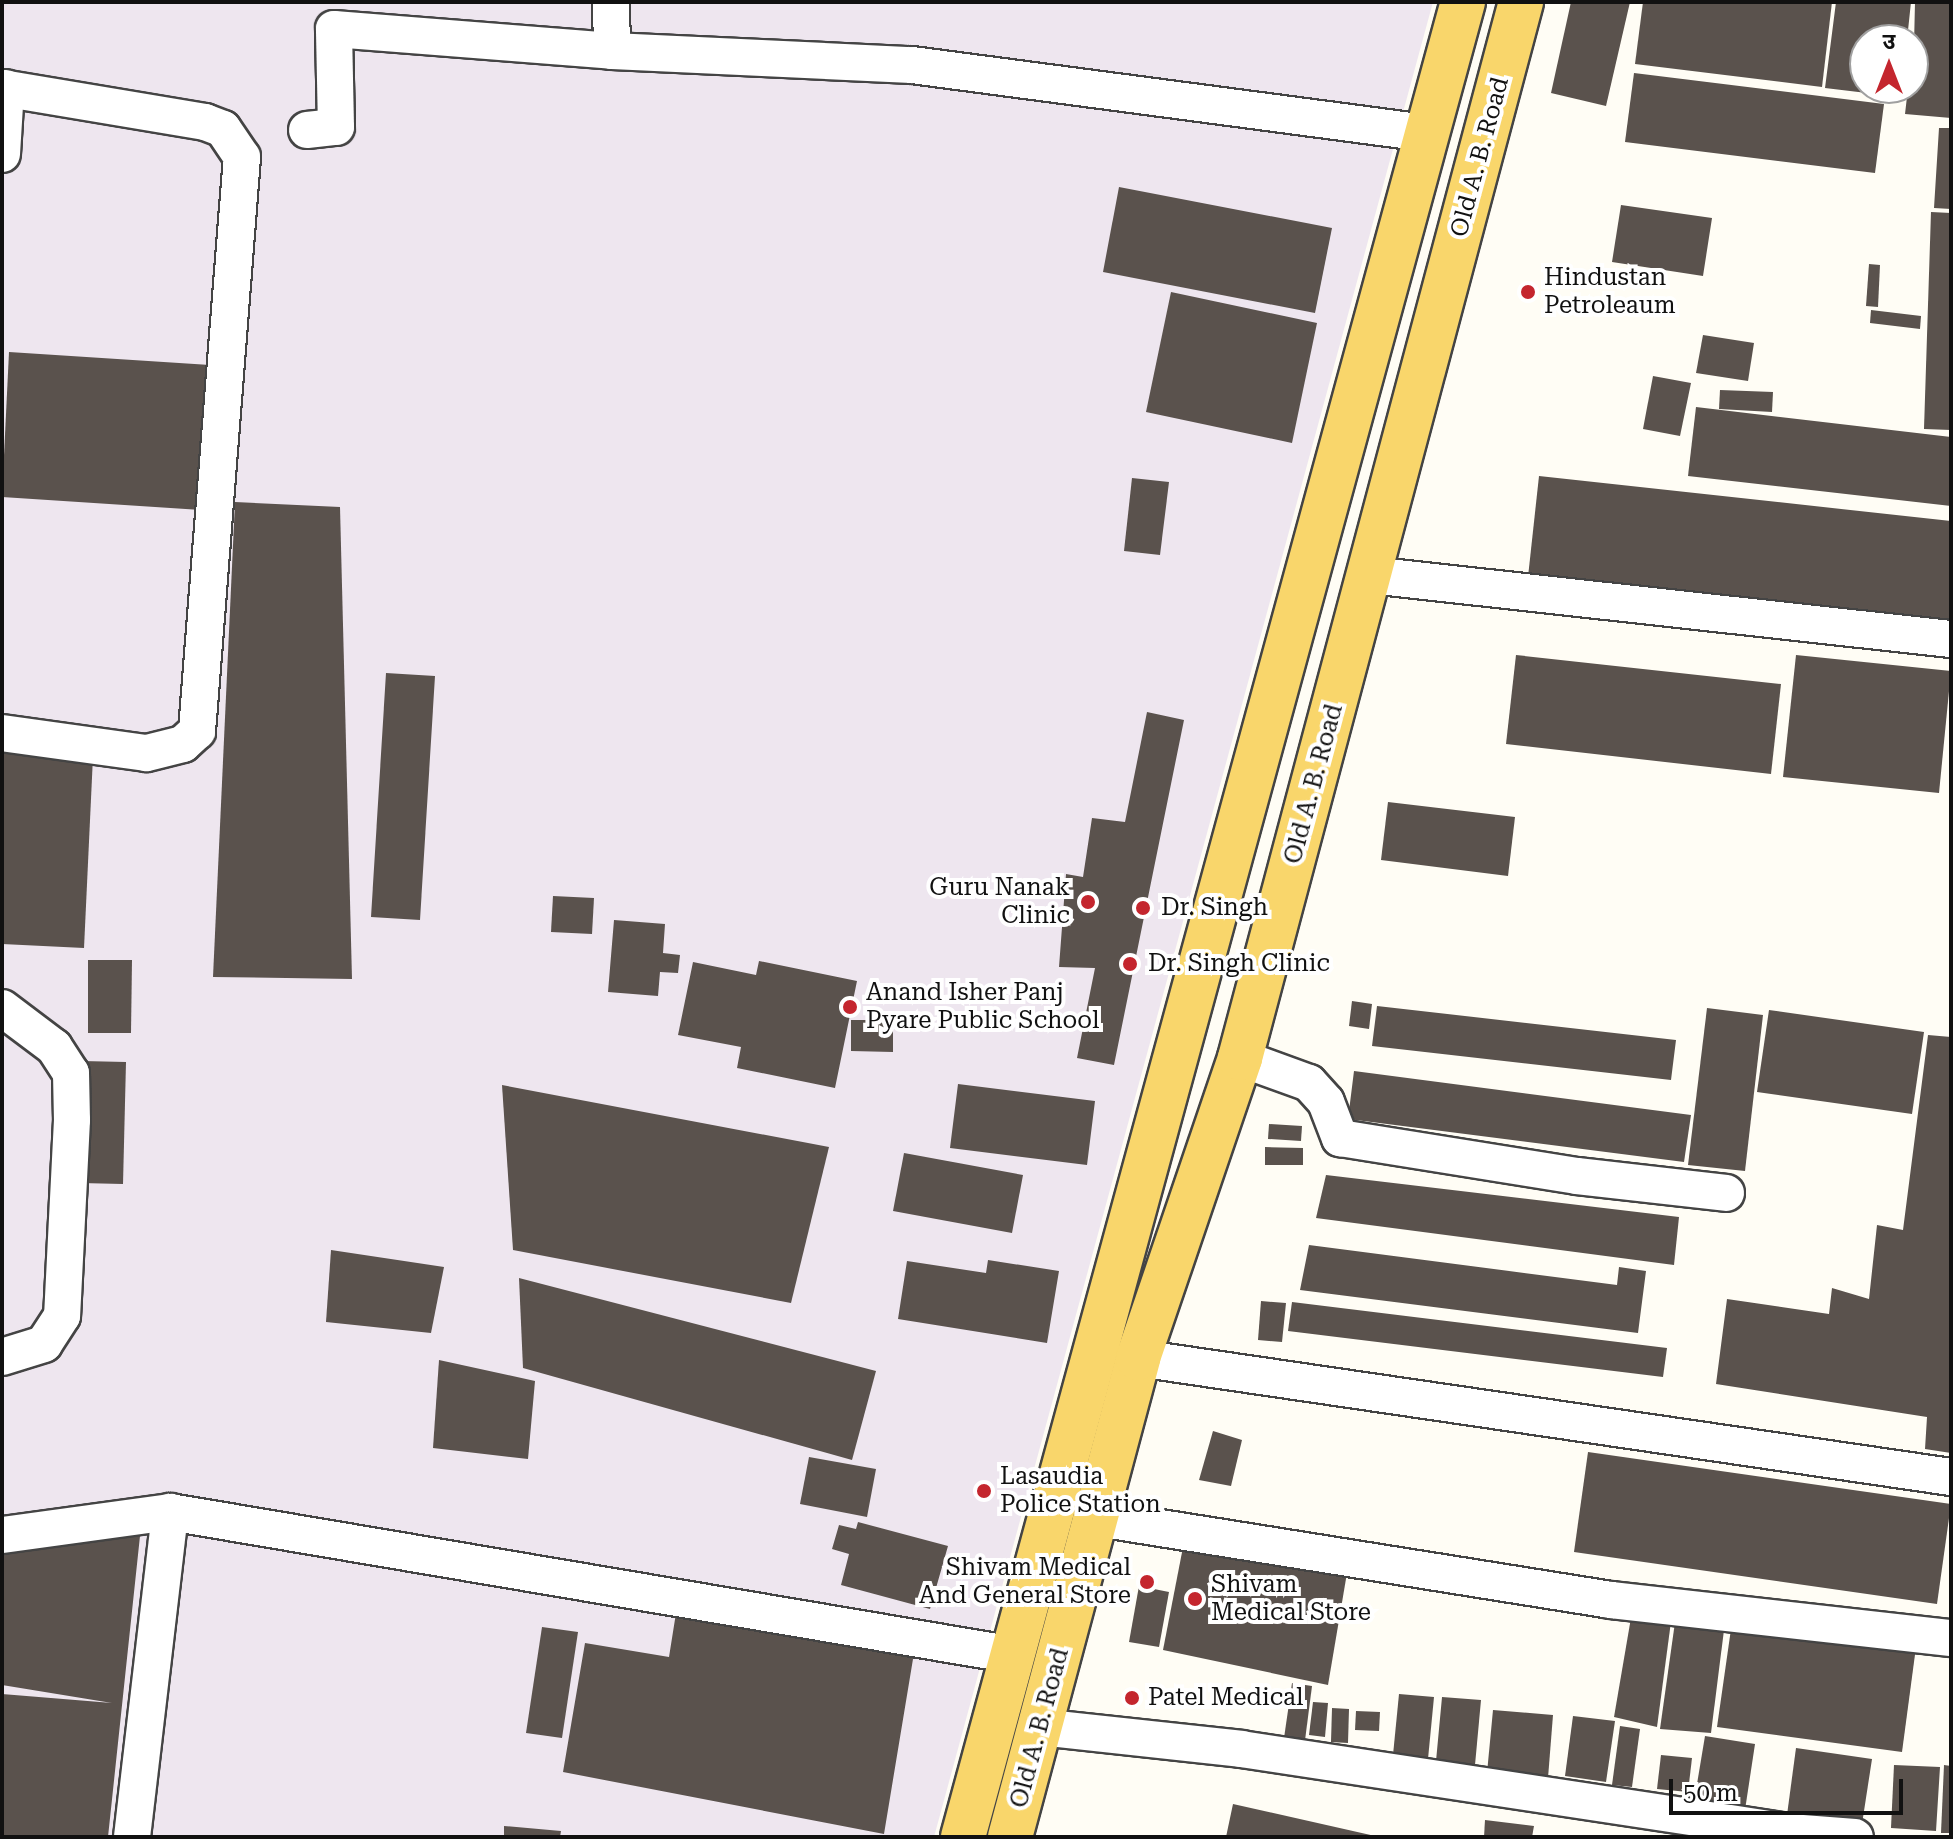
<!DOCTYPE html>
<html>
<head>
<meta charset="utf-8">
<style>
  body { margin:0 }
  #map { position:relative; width:1953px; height:1839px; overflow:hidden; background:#fffdf5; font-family:"Roboto Serif","Noto Sans Devanagari",serif }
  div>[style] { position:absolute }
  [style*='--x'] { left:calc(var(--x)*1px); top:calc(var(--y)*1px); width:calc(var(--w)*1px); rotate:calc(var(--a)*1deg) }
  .industrial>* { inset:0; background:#eee6ef }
  .building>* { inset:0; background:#5a524d }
  .roads { filter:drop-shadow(2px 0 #444) drop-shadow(-2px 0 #444) drop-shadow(0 2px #444) drop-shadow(0 -2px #444) }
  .street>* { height:36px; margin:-18px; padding:0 18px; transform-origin:18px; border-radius:18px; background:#fff }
  .primary>* { height:44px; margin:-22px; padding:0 22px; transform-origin:22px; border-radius:22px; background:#f9d66b }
  .dots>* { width:22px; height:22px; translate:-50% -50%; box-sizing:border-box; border:4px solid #fff; border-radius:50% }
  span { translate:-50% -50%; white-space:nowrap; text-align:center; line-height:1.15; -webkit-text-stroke:8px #fff; paint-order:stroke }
  .street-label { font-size:24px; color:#111 }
  .poi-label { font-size:24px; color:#111 }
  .left { translate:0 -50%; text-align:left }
  .right { translate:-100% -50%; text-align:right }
  .frame { position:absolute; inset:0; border:4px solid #111; pointer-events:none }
  .north { position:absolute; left:1849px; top:24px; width:80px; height:80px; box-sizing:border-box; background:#fff; border:2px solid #a0a0a0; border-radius:50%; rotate:0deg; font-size:22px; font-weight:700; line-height:32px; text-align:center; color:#111 }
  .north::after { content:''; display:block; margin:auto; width:28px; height:36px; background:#c4262e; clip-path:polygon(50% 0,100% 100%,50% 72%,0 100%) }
  .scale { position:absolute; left:1669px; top:1779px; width:234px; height:36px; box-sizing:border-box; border:4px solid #111; border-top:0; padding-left:10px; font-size:24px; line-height:28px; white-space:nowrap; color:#111; -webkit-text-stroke:6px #fff; paint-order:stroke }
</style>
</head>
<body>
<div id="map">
  <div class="industrial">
    <div style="clip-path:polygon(2px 2px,1433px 2px,934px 1837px,2px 1837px)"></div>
  </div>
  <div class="building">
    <div style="clip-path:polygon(1571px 2px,1630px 2px,1606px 106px,1551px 93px)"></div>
    <div style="clip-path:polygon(1643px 2px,1832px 2px,1822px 87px,1635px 64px)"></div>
    <div style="clip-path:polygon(1836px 2px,1911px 2px,1907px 40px,1865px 40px,1865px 88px,1901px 88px,1900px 97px,1825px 88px)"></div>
    <div style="clip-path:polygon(1915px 2px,1951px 2px,1951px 118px,1905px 114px,1908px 88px,1913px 88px)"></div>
    <div style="clip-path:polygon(1634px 73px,1884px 104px,1875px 173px,1625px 142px)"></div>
    <div style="clip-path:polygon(1939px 128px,1951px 128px,1951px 209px,1934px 208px)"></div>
    <div style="clip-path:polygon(1119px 187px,1332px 228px,1315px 313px,1103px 272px)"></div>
    <div style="clip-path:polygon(1621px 205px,1712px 218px,1703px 276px,1612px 262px)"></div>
    <div style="clip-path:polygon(1931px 212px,1951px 213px,1951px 430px,1924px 429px)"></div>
    <div style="clip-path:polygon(1869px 264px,1880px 265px,1878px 307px,1866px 306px)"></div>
    <div style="clip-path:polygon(1171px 292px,1317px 323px,1292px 443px,1146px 412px)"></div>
    <div style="clip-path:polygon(1871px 310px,1921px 316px,1920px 329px,1870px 323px)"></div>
    <div style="clip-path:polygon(1703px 335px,1754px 343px,1748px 381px,1696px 373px)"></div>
    <div style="clip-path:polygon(9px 352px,210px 365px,201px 510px,2px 497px)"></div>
    <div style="clip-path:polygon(1653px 376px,1691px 383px,1680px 436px,1643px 429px)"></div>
    <div style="clip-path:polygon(1720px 390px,1773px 392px,1772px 412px,1719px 409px)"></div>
    <div style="clip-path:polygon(1696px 407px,1951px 437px,1951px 506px,1688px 476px)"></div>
    <div style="clip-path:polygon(1539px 476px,1951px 521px,1951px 622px,1528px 577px)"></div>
    <div style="clip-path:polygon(1132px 478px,1169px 482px,1160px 555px,1124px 551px)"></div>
    <div style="clip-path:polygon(235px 502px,340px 507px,352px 979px,213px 977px)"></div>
    <div style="clip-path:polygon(1516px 655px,1781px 684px,1771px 774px,1506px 744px)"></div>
    <div style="clip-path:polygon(1796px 655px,1951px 671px,1939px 793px,1783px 777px)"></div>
    <div style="clip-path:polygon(386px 673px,435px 676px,420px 920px,371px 917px)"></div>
    <div style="clip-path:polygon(1147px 712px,1184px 720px,1114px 1065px,1077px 1058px,1095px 968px,1059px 967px,1066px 874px,1083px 877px,1092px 818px,1125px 822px)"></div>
    <div style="clip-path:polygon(2px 751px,93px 756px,84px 948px,2px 944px)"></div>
    <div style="clip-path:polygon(1388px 802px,1515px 817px,1508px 876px,1381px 860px)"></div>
    <div style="clip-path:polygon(553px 896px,594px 898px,592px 934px,551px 932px)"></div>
    <div style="clip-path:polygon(614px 920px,665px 924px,663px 953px,680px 955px,678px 973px,660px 972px,658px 996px,608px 992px)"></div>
    <div style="clip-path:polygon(88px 960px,132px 960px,131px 1033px,88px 1033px)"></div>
    <div style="clip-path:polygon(759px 961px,857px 981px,835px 1088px,737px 1068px,741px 1047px,678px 1035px,693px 962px,756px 975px)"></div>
    <div style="clip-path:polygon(1352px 1001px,1372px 1004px,1369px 1029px,1349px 1026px)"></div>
    <div style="clip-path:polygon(1377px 1006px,1676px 1040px,1671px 1080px,1372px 1046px)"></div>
    <div style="clip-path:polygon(1707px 1008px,1763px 1015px,1745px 1171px,1688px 1165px)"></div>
    <div style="clip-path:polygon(1769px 1010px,1924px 1032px,1912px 1114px,1757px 1092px)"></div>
    <div style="clip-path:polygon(851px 1020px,893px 1020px,893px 1052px,851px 1051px)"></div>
    <div style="clip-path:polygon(1928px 1035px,1951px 1037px,1951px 1453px,1925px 1449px,1927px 1417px,1716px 1384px,1727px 1299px,1829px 1314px,1832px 1288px,1869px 1299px,1877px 1225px,1903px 1230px)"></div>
    <div style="clip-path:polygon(82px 1061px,126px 1062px,123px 1184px,80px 1183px)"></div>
    <div style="clip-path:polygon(1354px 1071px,1691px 1115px,1684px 1162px,1348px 1119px)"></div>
    <div style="clip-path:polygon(958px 1084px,1095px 1101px,1087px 1165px,950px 1148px)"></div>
    <div style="clip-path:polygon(502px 1085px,829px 1147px,791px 1303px,513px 1250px)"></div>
    <div style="clip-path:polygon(1269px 1124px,1302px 1126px,1301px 1141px,1268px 1139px)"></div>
    <div style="clip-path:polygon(1265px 1147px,1303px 1148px,1303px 1165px,1265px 1165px)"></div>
    <div style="clip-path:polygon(904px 1153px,1023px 1175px,1012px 1233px,893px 1211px)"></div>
    <div style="clip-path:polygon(1326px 1175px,1679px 1217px,1674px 1265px,1316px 1218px)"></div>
    <div style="clip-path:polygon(1309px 1245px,1617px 1285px,1619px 1267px,1646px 1271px,1638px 1333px,1300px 1290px)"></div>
    <div style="clip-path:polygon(331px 1250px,444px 1267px,431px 1333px,326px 1322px)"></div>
    <div style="clip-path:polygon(988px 1260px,1059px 1271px,1047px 1343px,898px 1319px,907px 1261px,986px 1273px)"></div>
    <div style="clip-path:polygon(519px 1278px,876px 1371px,852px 1460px,523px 1368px)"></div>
    <div style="clip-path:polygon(1261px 1301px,1286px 1303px,1282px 1342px,1258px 1340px)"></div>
    <div style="clip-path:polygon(1292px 1302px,1667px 1348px,1663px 1377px,1288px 1331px)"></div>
    <div style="clip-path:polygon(439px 1360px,535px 1381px,528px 1459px,433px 1448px)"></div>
    <div style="clip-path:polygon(1213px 1431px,1242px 1440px,1231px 1486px,1199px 1480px)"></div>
    <div style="clip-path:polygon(1588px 1452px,1951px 1504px,1937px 1604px,1574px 1552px)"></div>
    <div style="clip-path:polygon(809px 1457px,876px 1469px,867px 1517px,800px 1504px)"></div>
    <div style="clip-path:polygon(858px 1522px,948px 1546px,930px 1609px,841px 1585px,849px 1554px,832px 1549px,839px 1525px,856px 1529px)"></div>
    <div style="clip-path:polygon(140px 1536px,108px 1837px,2px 1837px,2px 1694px,112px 1703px,2px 1685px,2px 1548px)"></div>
    <div style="clip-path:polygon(1184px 1542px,1348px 1567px,1328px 1685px,1163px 1650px)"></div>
    <div style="clip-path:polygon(1139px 1586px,1169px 1592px,1159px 1647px,1129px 1642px)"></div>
    <div style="clip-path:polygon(1633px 1606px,1672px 1614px,1657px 1727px,1614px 1717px)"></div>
    <div style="clip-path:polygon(676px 1613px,914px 1653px,884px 1834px,563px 1772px,585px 1643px,669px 1657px)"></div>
    <div style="clip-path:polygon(1676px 1615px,1725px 1622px,1711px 1733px,1660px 1729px)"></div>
    <div style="clip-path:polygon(1732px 1622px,1916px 1647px,1902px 1752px,1717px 1727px)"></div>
    <div style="clip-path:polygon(542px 1627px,578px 1632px,562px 1738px,526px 1733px)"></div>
    <div style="clip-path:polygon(1292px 1683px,1312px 1686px,1304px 1748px,1283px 1745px)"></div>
    <div style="clip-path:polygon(1399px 1694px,1434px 1697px,1428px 1759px,1393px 1755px)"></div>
    <div style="clip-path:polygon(1442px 1697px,1481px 1700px,1475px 1765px,1436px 1761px)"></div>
    <div style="clip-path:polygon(1313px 1702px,1328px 1703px,1325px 1737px,1309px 1735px)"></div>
    <div style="clip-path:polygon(1332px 1708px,1349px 1709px,1348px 1743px,1331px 1742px)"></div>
    <div style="clip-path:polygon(1493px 1710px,1553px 1715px,1548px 1778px,1487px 1773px)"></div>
    <div style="clip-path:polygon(1356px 1711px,1380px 1712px,1379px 1731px,1355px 1730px)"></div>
    <div style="clip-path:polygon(1573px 1716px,1615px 1721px,1606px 1782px,1565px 1776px)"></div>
    <div style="clip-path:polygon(1620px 1726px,1640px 1729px,1632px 1787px,1612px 1785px)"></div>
    <div style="clip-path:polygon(1705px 1736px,1755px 1744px,1745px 1810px,1694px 1802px)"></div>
    <div style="clip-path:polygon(1796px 1748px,1872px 1759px,1862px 1824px,1787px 1815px)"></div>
    <div style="clip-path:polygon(1661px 1755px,1692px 1758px,1688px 1792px,1657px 1789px)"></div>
    <div style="clip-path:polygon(1894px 1765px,1940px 1767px,1936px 1831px,1891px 1828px)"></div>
    <div style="clip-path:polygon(1944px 1765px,1951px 1766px,1951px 1833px,1941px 1833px)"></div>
    <div style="clip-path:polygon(1233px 1804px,1375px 1836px,1375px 1837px,1226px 1837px)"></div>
    <div style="clip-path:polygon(1485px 1820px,1534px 1826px,1532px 1837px,1484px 1837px)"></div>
    <div style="clip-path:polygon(504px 1826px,561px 1831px,560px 1837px,504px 1837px)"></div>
  </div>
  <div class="roads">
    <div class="street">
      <div style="--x:611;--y:2;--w:49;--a:88.8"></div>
      <div style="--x:2;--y:88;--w:206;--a:9.5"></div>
      <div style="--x:205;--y:122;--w:19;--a:21"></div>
      <div style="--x:223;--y:129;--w:34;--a:56"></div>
      <div style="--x:242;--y:157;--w:576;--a:94.48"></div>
      <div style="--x:197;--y:731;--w:19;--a:137"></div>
      <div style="--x:183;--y:744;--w:38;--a:166"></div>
      <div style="--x:146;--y:753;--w:145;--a:-172.1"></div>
      <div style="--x:307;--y:130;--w:29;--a:-6"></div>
      <div style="--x:336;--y:127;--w:98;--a:-91.2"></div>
      <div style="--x:334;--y:29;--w:279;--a:4.5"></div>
      <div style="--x:612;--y:51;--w:300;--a:2.7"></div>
      <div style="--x:912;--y:65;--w:518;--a:7.54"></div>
      <div style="--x:2;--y:154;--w:66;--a:-86.5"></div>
      <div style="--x:1370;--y:575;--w:585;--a:6.29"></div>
      <div style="--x:2;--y:1008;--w:65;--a:36.9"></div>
      <div style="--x:54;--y:1047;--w:31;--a:57"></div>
      <div style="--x:71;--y:1073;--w:47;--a:88.8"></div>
      <div style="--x:72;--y:1120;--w:196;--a:92.9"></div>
      <div style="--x:62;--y:1316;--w:33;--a:123"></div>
      <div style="--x:44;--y:1344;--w:44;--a:162.8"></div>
      <div style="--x:1240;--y:1058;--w:73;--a:19.9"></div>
      <div style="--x:1309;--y:1083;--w:25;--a:48"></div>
      <div style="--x:1326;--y:1102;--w:39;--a:69"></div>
      <div style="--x:1340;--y:1138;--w:240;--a:9.1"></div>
      <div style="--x:1577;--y:1176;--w:150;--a:6.5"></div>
      <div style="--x:1138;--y:1358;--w:822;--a:8.33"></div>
      <div style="--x:1098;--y:1518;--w:520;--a:9.08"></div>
      <div style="--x:1611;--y:1600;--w:342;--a:6.4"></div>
      <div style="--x:2;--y:1535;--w:170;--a:-7.8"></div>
      <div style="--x:170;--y:1512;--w:856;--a:9.62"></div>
      <div style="--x:1040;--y:1727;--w:202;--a:6.2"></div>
      <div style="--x:1241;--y:1749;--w:554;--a:8.61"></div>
      <div style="--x:1789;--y:1832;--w:66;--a:4.3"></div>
      <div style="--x:132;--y:1837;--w:327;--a:-83.3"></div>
    </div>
    <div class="primary">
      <div style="--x:963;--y:1837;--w:1902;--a:-74.76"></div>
      <div style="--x:1010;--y:1837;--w:496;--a:-75"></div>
      <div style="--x:1138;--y:1358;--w:317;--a:-71.2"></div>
      <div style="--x:1240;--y:1058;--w:1093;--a:-75.1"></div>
    </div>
  </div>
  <div class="dots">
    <div style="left:1528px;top:292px;background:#c4262e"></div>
    <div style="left:1088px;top:902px;background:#c4262e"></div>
    <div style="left:1143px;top:908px;background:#c4262e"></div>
    <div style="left:1130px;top:964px;background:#c4262e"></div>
    <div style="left:850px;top:1007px;background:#c4262e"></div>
    <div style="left:984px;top:1491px;background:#c4262e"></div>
    <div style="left:1147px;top:1582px;background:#c4262e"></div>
    <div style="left:1195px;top:1599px;background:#c4262e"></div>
    <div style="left:1132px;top:1698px;background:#c4262e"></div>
  </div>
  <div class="street-label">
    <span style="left:1480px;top:157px;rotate:-75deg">Old A. B. Road</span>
    <span style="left:1314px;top:784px;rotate:-75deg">Old A. B. Road</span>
    <span style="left:1040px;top:1728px;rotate:-75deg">Old A. B. Road</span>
  </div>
  <div class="poi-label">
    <span class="left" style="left:1544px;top:292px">Hindustan<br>Petroleaum</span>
    <span class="right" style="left:1070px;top:902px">Guru Nanak<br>Clinic</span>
    <span class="left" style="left:1161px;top:908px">Dr. Singh</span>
    <span class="left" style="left:1148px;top:964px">Dr. Singh Clinic</span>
    <span class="left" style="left:866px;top:1007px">Anand Isher Panj<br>Pyare Public School</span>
    <span class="left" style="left:1000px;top:1491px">Lasaudia<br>Police Station</span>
    <span class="right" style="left:1131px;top:1582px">Shivam Medical<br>And General Store</span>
    <span class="left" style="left:1211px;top:1599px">Shivam<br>Medical Store</span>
    <span class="left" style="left:1148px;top:1698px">Patel Medical</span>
  </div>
  <div class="frame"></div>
  <div class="north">उ</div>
  <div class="scale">50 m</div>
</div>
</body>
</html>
